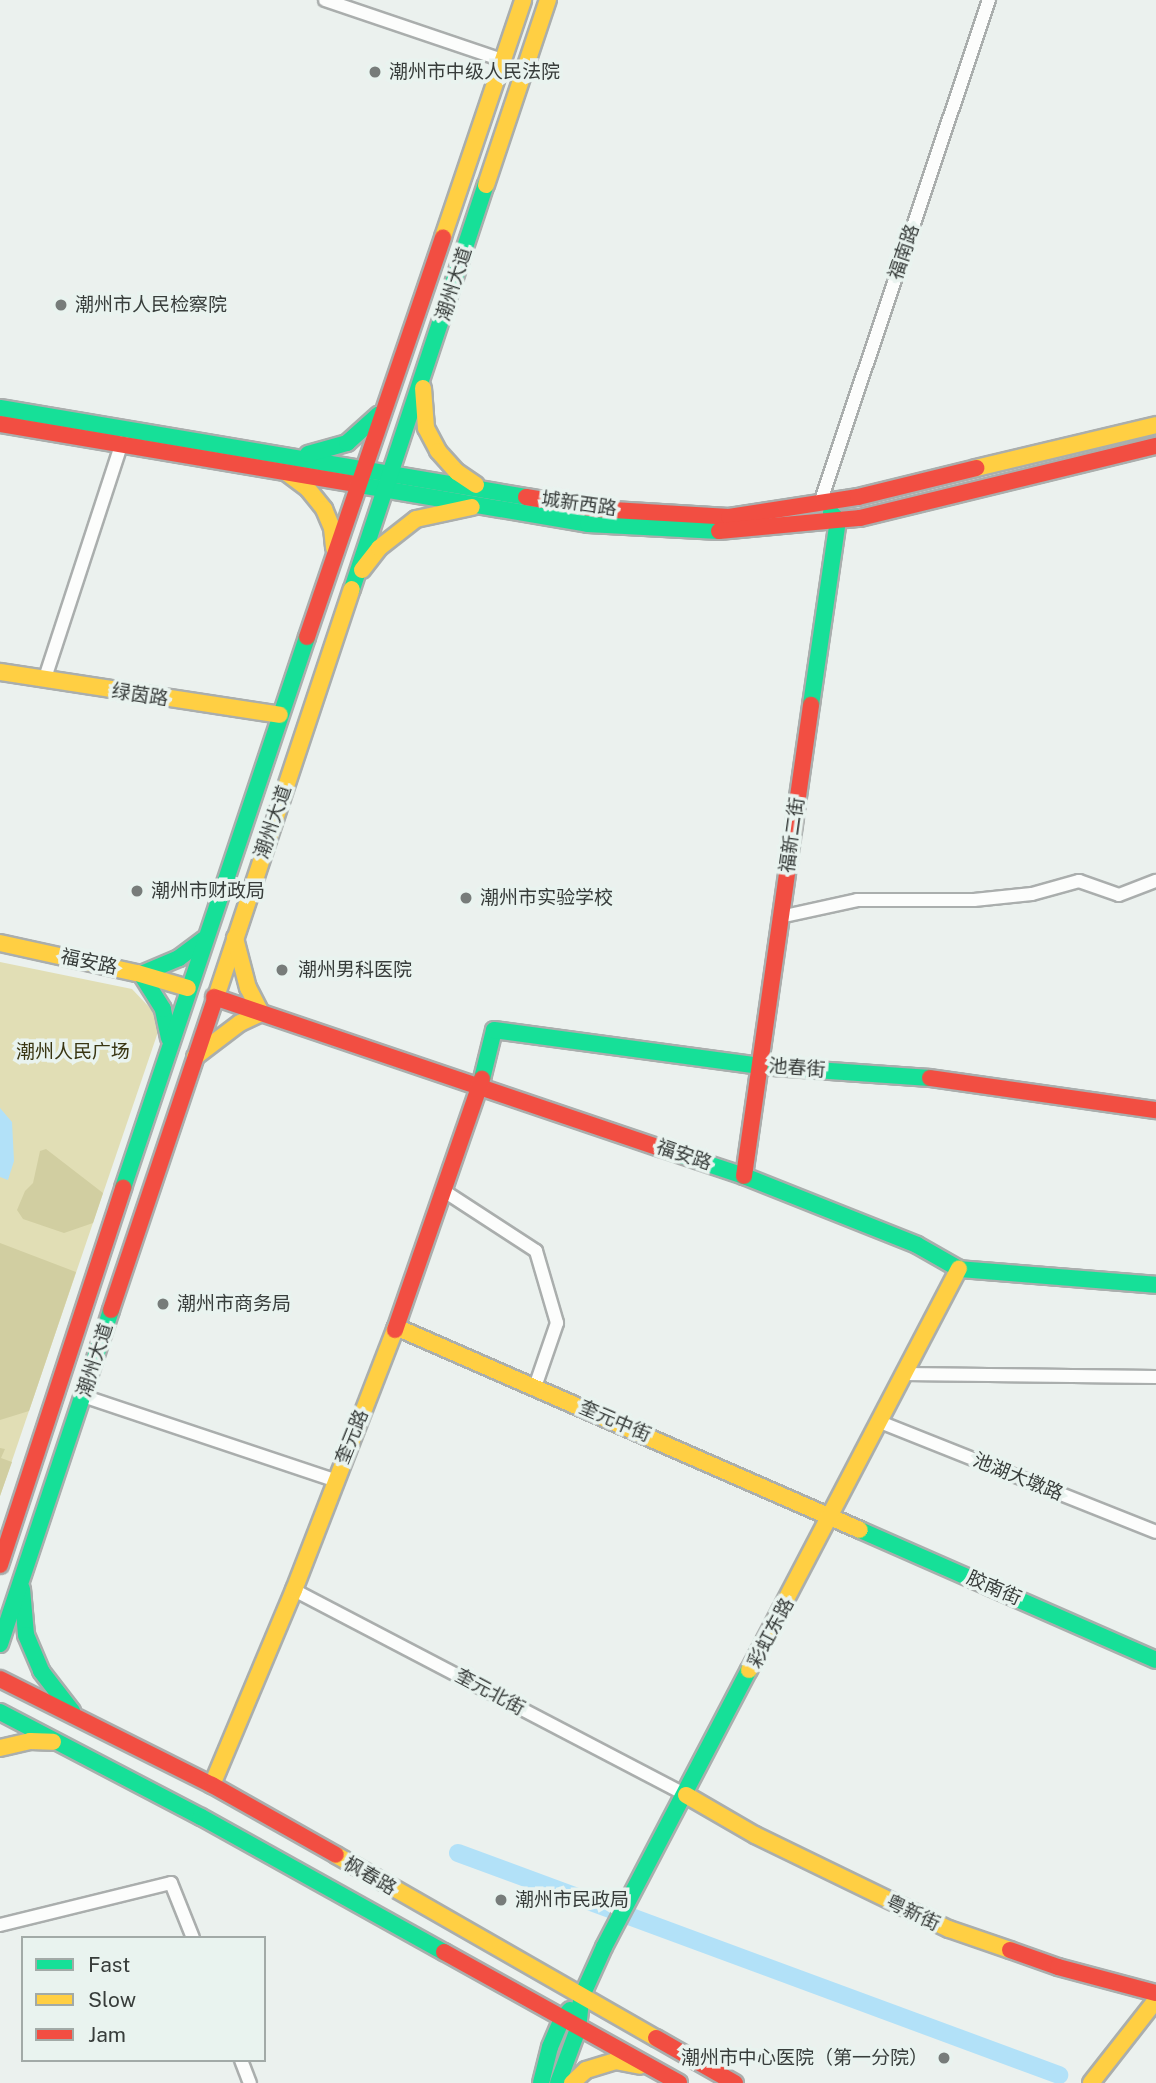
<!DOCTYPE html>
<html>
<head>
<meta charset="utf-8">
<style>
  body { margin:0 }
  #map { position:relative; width:1156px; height:2083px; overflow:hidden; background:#ebf1ee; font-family:"Public Sans","Noto Sans SC",sans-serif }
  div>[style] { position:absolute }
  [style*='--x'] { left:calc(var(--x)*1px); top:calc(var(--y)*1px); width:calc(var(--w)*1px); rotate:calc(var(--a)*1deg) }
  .green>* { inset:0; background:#e1deb5 }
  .forest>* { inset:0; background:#d1cea1 }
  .water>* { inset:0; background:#b2e1f8 }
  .river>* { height:18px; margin:-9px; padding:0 9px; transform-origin:9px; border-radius:9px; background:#b2e1f8 }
  .roads { filter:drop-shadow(2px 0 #aaaead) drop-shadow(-2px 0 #aaaead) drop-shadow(0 2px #aaaead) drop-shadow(0 -2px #aaaead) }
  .street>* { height:12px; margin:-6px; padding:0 6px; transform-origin:6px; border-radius:6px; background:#fcfdfc }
  .fast>* { height:16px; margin:-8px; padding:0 8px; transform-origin:8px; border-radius:8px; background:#16e098 }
  .slow>* { height:16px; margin:-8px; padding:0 8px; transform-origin:8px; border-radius:8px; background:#ffcf43 }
  .jam>* { height:16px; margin:-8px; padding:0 8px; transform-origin:8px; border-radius:8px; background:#f24e42 }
  .dots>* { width:19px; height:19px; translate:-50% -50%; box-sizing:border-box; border:4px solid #e9f3ef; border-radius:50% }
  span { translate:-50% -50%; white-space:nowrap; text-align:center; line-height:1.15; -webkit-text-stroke:7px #e9f3ef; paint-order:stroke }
  .poi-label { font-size:19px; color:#383d3b }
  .left { translate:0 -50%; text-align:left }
  .right { translate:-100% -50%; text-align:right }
  .street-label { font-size:19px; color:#383d3b }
  .park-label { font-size:19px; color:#393512 }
  .legend { position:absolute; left:21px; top:1936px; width:245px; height:126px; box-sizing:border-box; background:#e9f3ef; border:2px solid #a2aaa7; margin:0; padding:9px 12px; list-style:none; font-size:21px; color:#383d3b }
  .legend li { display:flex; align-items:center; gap:14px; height:35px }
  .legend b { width:35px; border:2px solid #a2aaa7 }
</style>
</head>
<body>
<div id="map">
  <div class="green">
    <div style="clip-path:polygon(0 962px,132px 989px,152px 1010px,159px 1029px,0 1496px)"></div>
  </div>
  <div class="forest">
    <div style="clip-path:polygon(46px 1149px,103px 1193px,93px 1223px,64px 1233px,23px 1219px,17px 1210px,25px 1191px,33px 1183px,40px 1151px)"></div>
    <div style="clip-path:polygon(0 1243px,76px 1272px,29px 1411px,0 1420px)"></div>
    <div style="clip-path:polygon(0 1448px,5px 1449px,1px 1458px,12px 1462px,0 1496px)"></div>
  </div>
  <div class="water">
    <div style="clip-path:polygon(0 1108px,12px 1122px,14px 1161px,8px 1180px,0 1177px)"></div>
  </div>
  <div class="river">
    <div style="--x:458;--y:1853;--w:641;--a:20.27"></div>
  </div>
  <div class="roads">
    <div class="street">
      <div style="--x:325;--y:0;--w:187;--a:18.7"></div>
      <div style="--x:820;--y:503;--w:531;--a:-71.43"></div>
      <div style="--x:45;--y:678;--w:254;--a:-71.9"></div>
      <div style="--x:780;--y:917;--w:79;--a:-12.4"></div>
      <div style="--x:857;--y:900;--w:117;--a:0"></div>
      <div style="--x:974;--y:900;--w:58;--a:-5.9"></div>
      <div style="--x:1032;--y:894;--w:49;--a:-15.5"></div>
      <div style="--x:1079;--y:881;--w:42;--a:19.3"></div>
      <div style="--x:1119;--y:895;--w:40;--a:-21"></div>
      <div style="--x:444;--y:1191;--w:110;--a:33.1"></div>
      <div style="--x:536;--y:1251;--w:75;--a:73.7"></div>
      <div style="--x:557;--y:1323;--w:68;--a:109"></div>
      <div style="--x:905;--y:1374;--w:251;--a:0.7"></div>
      <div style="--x:83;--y:1396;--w:265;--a:18.5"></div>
      <div style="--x:880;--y:1422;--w:297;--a:21.7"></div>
      <div style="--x:294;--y:1590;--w:442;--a:27.6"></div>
      <div style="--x:0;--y:1925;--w:176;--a:-13.8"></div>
      <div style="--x:171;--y:1883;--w:59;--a:68.2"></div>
      <div style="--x:241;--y:2060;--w:25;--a:69"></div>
    </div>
    <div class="fast">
      <div style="--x:0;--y:408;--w:533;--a:9.6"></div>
      <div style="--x:308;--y:454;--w:41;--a:-15.8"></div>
      <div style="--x:347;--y:443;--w:42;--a:-42.1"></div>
      <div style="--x:354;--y:484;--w:237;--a:9.7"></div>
      <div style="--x:588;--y:524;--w:131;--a:3.1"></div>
      <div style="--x:352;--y:589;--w:426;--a:-71.7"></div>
      <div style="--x:811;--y:705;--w:187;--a:-81.7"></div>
      <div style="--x:838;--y:520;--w:10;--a:-135"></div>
      <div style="--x:169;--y:1038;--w:30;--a:-102"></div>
      <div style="--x:163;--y:1009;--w:41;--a:-122.2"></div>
      <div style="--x:141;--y:974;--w:41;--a:-22.8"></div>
      <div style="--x:179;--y:958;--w:31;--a:-37"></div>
      <div style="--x:482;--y:1079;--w:50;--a:-76.2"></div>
      <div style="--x:494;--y:1030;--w:267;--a:7.7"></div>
      <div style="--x:759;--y:1066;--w:171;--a:4"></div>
      <div style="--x:660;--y:1148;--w:89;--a:18.4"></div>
      <div style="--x:744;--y:1176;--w:186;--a:21.7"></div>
      <div style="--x:917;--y:1245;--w:48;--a:29.7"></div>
      <div style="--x:959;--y:1269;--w:198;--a:4.6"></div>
      <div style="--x:123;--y:1188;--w:581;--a:-71.53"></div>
      <div style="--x:860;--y:1530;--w:323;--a:23.7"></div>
      <div style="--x:22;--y:1589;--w:46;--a:85"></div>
      <div style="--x:26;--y:1635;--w:39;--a:67"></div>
      <div style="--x:41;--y:1671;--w:51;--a:52.2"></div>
      <div style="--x:0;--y:1644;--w:352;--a:-71.6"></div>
      <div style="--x:0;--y:1712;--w:227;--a:27.6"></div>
      <div style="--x:201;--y:1817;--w:278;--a:29.1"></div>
      <div style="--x:541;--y:2083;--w:37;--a:-76"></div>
      <div style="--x:550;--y:2047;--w:30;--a:-67"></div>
      <div style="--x:562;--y:2019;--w:12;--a:-48"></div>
      <div style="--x:558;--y:2083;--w:58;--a:-69.7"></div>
      <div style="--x:578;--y:2029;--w:31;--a:-84"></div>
      <div style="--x:581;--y:1998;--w:56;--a:-65.7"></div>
      <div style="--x:604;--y:1947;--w:313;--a:-62.4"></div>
    </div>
    <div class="slow">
      <div style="--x:486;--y:185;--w:195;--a:-71.5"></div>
      <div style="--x:443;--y:237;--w:250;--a:-71.3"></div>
      <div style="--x:423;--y:388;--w:40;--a:85.7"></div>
      <div style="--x:426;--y:428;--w:26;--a:62"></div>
      <div style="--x:438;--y:451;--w:28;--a:48"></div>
      <div style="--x:457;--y:472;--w:23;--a:34"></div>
      <div style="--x:976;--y:468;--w:185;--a:-13.4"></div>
      <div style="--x:287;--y:473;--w:26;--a:37"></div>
      <div style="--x:308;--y:489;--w:26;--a:51"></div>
      <div style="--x:324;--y:509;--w:21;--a:67"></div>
      <div style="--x:332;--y:528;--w:20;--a:84"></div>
      <div style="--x:362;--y:570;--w:28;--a:-52"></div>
      <div style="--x:379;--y:548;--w:47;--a:-38.1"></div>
      <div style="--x:416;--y:519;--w:57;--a:-12.1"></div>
      <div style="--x:0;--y:672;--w:283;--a:8.7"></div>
      <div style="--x:0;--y:943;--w:140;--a:12.4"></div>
      <div style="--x:137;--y:973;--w:53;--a:16.4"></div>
      <div style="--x:215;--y:1000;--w:433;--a:-71.6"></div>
      <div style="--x:195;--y:1057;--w:56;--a:-37.1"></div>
      <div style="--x:240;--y:1023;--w:23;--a:-25"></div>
      <div style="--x:261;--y:1013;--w:28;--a:-117"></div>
      <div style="--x:248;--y:988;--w:52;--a:-104.6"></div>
      <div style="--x:396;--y:1327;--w:506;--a:23.63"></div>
      <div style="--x:749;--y:1670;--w:453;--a:-62.4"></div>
      <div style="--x:0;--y:1748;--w:31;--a:-13"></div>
      <div style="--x:30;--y:1741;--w:23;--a:2"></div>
      <div style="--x:212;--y:1785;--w:212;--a:-67.2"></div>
      <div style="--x:294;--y:1590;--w:279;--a:-68.8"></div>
      <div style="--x:686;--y:1795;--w:80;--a:30.1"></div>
      <div style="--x:755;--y:1835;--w:216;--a:25.9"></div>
      <div style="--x:949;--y:1929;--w:65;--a:19"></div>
      <div style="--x:336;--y:1855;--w:369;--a:29.8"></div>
      <div style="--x:572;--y:2083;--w:19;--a:-43"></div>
      <div style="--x:586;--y:2070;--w:30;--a:-17"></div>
      <div style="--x:615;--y:2061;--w:25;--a:11"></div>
      <div style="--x:1091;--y:2083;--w:105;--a:-51.9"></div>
    </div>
    <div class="jam">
      <div style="--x:0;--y:424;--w:359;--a:9.6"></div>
      <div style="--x:526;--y:497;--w:71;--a:9.7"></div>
      <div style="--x:596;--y:509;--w:133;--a:3.4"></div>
      <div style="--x:729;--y:517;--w:131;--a:-8.8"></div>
      <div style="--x:858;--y:497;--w:122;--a:-13.8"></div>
      <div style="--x:719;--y:531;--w:142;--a:-5.3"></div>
      <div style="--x:860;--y:518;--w:305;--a:-13.7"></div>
      <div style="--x:307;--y:637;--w:422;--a:-71.2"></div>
      <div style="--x:214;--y:997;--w:471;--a:18.7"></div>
      <div style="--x:930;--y:1078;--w:228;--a:8.1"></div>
      <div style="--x:744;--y:1176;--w:476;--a:-81.9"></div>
      <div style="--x:111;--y:1310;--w:327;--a:-71.5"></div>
      <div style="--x:395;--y:1330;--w:266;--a:-70.9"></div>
      <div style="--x:0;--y:1565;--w:397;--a:-71.9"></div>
      <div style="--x:0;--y:1679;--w:237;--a:26.6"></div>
      <div style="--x:212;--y:1785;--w:142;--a:29.4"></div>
      <div style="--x:1010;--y:1950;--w:51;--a:19.5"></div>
      <div style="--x:1058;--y:1967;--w:101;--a:14.9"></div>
      <div style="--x:444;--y:1952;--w:269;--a:29.1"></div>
      <div style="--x:656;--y:2038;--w:91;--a:29.7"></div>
    </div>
  </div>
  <div class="dots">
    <div style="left:375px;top:72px;background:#777c7a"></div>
    <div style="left:61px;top:305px;background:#777c7a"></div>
    <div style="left:137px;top:891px;background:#777c7a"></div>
    <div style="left:466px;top:898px;background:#777c7a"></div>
    <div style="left:282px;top:970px;background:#777c7a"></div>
    <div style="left:163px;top:1304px;background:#777c7a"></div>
    <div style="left:501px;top:1900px;background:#777c7a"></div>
    <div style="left:944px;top:2058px;background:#777c7a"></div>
  </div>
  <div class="poi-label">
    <span class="left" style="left:389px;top:72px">潮州市中级人民法院</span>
    <span class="left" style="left:75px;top:305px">潮州市人民检察院</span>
    <span class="left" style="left:151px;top:891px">潮州市财政局</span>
    <span class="left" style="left:480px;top:898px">潮州市实验学校</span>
    <span class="left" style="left:298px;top:970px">潮州男科医院</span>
    <span class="left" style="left:177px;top:1304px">潮州市商务局</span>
    <span class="left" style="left:515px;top:1900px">潮州市民政局</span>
    <span class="right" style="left:928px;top:2058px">潮州市中心医院（第一分院）</span>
  </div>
  <div class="street-label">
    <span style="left:904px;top:252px;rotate:-71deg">福南路</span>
    <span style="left:454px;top:284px;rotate:-72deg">潮州大道</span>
    <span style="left:579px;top:504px;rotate:8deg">城新西路</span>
    <span style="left:140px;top:695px;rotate:9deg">绿茵路</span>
    <span style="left:273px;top:822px;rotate:-71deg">潮州大道</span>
    <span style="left:792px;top:835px;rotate:-82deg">福新二街</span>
    <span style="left:89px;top:962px;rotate:12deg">福安路</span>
    <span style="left:797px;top:1068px;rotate:4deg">池春街</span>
    <span style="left:684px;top:1155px;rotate:19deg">福安路</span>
    <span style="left:95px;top:1360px;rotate:-72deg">潮州大道</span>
    <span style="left:615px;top:1421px;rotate:23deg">奎元中街</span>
    <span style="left:352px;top:1437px;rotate:-68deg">奎元路</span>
    <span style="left:1018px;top:1477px;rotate:22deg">池湖大墩路</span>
    <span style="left:994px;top:1588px;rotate:24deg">胶南街</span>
    <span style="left:771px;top:1633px;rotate:-62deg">彩虹东路</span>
    <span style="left:490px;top:1692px;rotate:28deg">奎元北街</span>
    <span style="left:370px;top:1876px;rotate:30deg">枫春路</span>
    <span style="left:913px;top:1913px;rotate:25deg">粤新街</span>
  </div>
  <div class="park-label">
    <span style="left:73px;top:1052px">潮州人民广场</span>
  </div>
  <ul class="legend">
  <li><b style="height:9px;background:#16e098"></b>Fast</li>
  <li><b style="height:9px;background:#ffcf43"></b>Slow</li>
  <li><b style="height:9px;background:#f24e42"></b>Jam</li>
  </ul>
</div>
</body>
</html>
